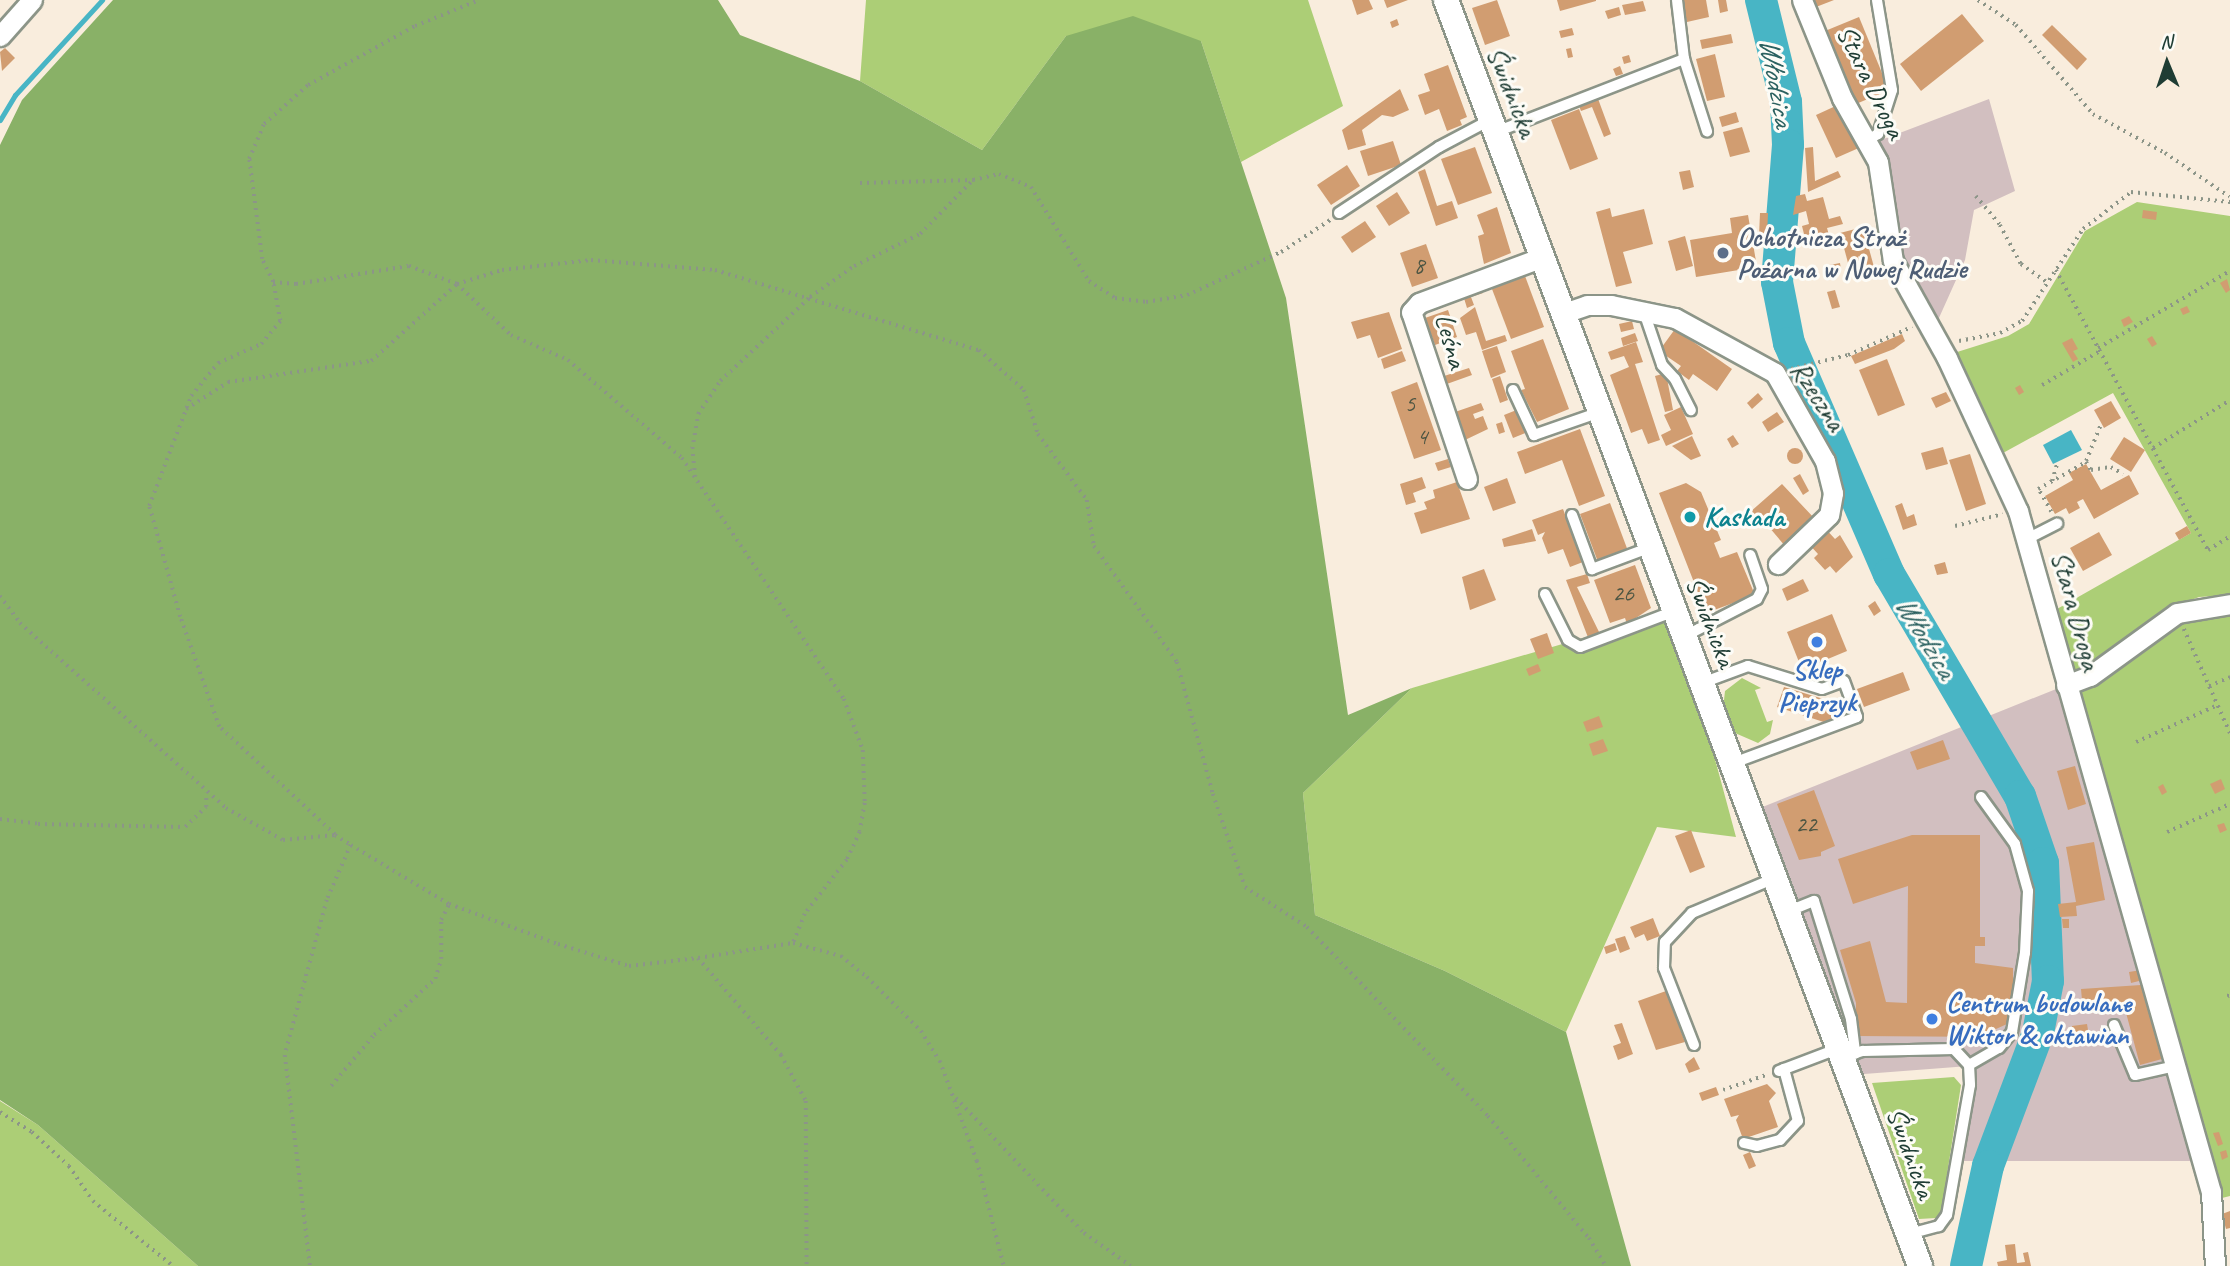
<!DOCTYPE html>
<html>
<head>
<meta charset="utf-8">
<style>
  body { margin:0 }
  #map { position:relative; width:2230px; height:1266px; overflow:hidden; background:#f9eddd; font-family:Caveat,sans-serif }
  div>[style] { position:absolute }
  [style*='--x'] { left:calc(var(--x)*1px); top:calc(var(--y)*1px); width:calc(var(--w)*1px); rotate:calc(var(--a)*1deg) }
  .industrial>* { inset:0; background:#d2bfc0 }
  .green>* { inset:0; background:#acce76 }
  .forest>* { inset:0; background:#89b167 }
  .water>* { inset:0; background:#48b5c5 }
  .stream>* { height:5px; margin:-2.5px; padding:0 2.5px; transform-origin:2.5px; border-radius:2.5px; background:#48b5c5 }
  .river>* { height:32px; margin:-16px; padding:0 16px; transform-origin:16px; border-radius:16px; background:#48b5c5 }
  .building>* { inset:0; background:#d19d71 }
  .round { border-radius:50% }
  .path>* { height:3.5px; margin-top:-1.75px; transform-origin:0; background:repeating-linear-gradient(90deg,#8c9588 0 2px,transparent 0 7px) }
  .roads { filter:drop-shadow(2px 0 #8c9588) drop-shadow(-2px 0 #8c9588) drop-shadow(0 2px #8c9588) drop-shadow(0 -2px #8c9588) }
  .service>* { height:10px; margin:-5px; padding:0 5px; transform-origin:5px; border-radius:5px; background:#fff }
  .minor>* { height:19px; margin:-9.5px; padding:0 9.5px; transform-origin:9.5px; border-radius:9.5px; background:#fff }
  .tertiary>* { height:24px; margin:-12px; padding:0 12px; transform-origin:12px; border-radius:12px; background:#fff }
  .dots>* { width:19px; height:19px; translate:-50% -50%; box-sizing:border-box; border:4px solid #fdfcf7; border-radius:50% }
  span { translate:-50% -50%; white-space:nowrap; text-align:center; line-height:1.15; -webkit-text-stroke:6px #fdfcf7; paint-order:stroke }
  .number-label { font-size:24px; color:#4c5543 }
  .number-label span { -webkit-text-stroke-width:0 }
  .street-label { font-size:28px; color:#1f3d34 }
  .service-label { font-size:28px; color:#4e5e75; font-weight:700 }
  .left { translate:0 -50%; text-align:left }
  .culture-label { font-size:28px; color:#0d838f; font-weight:700 }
  .shop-label { font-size:28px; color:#366cbe; font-weight:700 }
  .water-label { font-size:30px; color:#2b6160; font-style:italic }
  .north { position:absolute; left:2132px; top:28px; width:70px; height:70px; -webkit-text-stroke:5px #fdfcf7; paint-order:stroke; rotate:358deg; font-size:19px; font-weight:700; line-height:28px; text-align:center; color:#1f3d34 }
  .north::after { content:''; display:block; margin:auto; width:24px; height:32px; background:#1f3d34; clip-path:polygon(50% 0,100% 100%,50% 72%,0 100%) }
</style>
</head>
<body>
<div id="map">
  <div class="industrial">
    <div style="clip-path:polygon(1989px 99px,2015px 191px,1974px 210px,1965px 260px,1934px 329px,1897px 245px,1896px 211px,1876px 142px)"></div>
    <div style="clip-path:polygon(2066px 685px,2203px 1161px,1957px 1161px,1969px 1066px,1851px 1075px,1760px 808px)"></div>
  </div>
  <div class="green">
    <div style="clip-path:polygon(866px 0,1308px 0,1343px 106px,1241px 162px,1201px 41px,1066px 36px,982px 150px,860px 81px)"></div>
    <div style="clip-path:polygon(2137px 202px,2230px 216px,2230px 595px,2199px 597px,2165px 610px,2088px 667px,2072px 671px,2057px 609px,2191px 533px,2113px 393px,2003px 453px,1954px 353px,2008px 336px,2029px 324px,2085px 231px)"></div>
    <div style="clip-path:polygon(1675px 611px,1736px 837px,1657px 827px,1566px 1032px,1445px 971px,1315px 915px,1303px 793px,1412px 688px)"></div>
    <div style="clip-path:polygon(2230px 611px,2230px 1196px,2222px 1198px,2076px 693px,2174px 622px)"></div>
    <div style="clip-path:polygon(1742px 678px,1761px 688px,1755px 690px,1767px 722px,1773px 720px,1770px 734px,1758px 743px,1735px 733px,1723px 709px,1725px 691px)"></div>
    <div style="clip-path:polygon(1954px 1077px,1961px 1085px,1941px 1213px,1936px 1218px,1919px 1219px,1872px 1083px)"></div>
    <div style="clip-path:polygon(0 1101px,38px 1125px,198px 1266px,0 1266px)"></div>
  </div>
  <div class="forest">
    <div style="clip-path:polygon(113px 0,718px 0,740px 35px,860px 81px,982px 150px,1066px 36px,1133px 16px,1201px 41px,1286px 298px,1348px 715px,1412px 688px,1303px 793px,1315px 915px,1445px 971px,1566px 1032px,1631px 1266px,198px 1266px,38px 1125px,0 1100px,0 145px,22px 100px)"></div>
  </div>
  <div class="water">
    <div style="clip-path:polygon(2071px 430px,2082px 450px,2053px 464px,2043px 445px)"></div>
  </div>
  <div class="stream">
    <div style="--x:0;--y:120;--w:29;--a:-59"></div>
    <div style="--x:15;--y:95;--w:129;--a:-47.5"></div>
  </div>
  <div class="river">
    <div style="--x:1761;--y:0;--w:105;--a:76.2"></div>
    <div style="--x:1786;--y:102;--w:43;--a:87.3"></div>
    <div style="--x:1788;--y:145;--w:137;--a:94.6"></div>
    <div style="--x:1777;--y:282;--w:62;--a:78.9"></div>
    <div style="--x:1789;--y:343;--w:252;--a:66.6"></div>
    <div style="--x:1889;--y:574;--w:258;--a:59.5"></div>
    <div style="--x:2020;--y:796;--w:71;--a:71.1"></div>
    <div style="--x:2043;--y:863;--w:118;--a:87.6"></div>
    <div style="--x:2048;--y:981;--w:53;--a:100.9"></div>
    <div style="--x:2038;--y:1033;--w:142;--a:110.6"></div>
    <div style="--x:1988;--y:1166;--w:102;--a:102.4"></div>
  </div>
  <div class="building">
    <div style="clip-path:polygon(1352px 0,1369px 0,1373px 9px,1357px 15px)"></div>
    <div style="clip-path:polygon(1384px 0,1408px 0,1387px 8px)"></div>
    <div style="clip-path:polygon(1497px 0,1510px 36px,1485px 45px,1472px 8px)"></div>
    <div style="clip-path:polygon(1557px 0,1596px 0,1596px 1px,1560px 11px)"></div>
    <div style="clip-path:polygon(1682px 0,1706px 0,1709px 17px,1687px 22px)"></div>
    <div style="clip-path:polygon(1718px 0,1726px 0,1728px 11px,1720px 13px)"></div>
    <div style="clip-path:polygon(1813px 0,1834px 0,1816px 7px)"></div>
    <div style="clip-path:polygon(1643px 1px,1646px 11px,1625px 15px,1622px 5px)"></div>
    <div style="clip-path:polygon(1619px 7px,1621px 15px,1608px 19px,1605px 11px)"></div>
    <div style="clip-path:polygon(1962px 14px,1984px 41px,1921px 91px,1900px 64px)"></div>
    <div style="clip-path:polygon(1859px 17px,1889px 90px,1856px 104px,1825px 31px)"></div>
    <div style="clip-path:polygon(1397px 19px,1399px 25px,1392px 28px,1390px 22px)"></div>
    <div style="clip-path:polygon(2052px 25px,2087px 59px,2077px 70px,2042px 35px)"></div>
    <div style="clip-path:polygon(1572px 28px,1574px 35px,1561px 38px,1559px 31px)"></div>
    <div style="clip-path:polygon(1731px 34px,1733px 43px,1702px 49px,1700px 40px)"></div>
    <div style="clip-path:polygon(5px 48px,15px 58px,2px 71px,0 52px)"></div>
    <div style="clip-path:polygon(1571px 48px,1573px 57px,1568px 58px,1566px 49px)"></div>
    <div style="clip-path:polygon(1715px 54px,1725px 97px,1707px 101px,1696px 59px)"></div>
    <div style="clip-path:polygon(1629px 55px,1631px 62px,1624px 64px,1622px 57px)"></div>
    <div style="clip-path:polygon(1448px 65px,1467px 117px,1460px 120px,1462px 125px,1447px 131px,1439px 109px,1425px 115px,1418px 95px,1430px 91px,1424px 74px)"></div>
    <div style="clip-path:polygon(1620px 66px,1623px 74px,1616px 76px,1613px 69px)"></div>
    <div style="clip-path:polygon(1400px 89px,1409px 110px,1393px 117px,1382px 115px,1362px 130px,1366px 145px,1348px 150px,1342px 130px)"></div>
    <div style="clip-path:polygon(1597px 96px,1611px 134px,1604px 137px,1592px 107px,1581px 111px,1578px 103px)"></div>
    <div style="clip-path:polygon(1840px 104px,1861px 147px,1836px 158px,1816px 115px)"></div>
    <div style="clip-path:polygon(1579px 109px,1598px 159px,1570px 170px,1551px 120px)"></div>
    <div style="clip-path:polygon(1736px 112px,1739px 122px,1722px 127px,1719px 117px)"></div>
    <div style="clip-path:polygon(1742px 127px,1750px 152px,1730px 157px,1723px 132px)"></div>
    <div style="clip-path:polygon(1393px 141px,1401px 165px,1368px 176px,1360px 151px)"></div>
    <div style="clip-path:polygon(1475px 147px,1492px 193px,1458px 205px,1441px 159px)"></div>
    <div style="clip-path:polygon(1813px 147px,1815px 181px,1838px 171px,1841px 177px,1808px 192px,1805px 148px)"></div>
    <div style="clip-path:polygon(1347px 165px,1360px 186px,1331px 205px,1317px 185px)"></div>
    <div style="clip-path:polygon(1425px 169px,1437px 206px,1452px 201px,1458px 218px,1436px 226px,1418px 172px)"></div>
    <div style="clip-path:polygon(1690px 170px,1694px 187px,1683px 190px,1679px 172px)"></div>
    <div style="clip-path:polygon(1397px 192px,1410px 213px,1389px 226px,1376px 206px)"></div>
    <div style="clip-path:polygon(1805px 194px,1807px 201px,1823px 197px,1829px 219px,1840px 216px,1843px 224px,1827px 228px,1829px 235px,1806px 242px,1802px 226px,1809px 224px,1806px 211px,1793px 215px,1796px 196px)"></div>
    <div style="clip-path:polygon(1497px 207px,1511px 253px,1484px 264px,1478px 236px,1484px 234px,1477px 215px)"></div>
    <div style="clip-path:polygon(1610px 208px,1612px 217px,1644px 209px,1653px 244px,1623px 252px,1632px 283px,1616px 287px,1596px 212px)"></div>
    <div style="clip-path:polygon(2143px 210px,2157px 212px,2156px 220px,2142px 218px)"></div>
    <div style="clip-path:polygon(1760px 213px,1768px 213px,1767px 236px,1759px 236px)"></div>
    <div style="clip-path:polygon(1748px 215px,1757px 267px,1696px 277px,1690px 240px,1732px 233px,1730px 218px)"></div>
    <div style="clip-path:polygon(1365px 221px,1376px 237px,1352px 253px,1341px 237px)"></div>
    <div style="clip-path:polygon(1863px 227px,1874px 267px,1851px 274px,1840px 233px)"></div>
    <div style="clip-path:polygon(1685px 236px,1693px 266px,1676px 271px,1668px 241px)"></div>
    <div style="clip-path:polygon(1426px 244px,1438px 278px,1412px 287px,1400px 253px)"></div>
    <div style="clip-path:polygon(1840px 263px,1841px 270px,1831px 273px,1830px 265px)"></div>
    <div style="clip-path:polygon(1525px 276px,1544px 327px,1511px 339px,1492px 289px)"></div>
    <div style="clip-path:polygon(2227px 279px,2230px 290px,2226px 293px,2220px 283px)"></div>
    <div style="clip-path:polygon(1481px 288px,1483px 293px,1471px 297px,1474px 305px,1467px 308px,1463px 295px)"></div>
    <div style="clip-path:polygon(1835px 290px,1840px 307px,1832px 309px,1827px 292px)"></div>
    <div style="clip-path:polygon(2187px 306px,2190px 312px,2183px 315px,2180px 309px)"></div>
    <div style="clip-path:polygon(1475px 307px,1486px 341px,1505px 335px,1507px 341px,1482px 350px,1476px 332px,1466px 335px,1460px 318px)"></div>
    <div style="clip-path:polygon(1448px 310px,1457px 337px,1435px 345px,1425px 318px)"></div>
    <div style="clip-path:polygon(1389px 312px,1402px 349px,1378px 358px,1370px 335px,1357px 339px,1351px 322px)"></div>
    <div style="clip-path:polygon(2129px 316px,2133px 322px,2124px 327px,2121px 320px)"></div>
    <div style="clip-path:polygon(1632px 321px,1634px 329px,1621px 332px,1619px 324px)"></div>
    <div style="clip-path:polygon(1675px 329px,1732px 369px,1717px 391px,1693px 374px,1689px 380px,1677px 371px,1681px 366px,1659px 351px)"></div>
    <div style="clip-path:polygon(1635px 333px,1638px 341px,1623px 346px,1621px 338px)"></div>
    <div style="clip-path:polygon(1902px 334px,1905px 341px,1894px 349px,1855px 364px,1851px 356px)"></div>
    <div style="clip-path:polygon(2152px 336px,2157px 344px,2152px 347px,2147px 339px)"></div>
    <div style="clip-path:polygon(2072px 338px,2078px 349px,2073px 351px,2078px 359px,2073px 362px,2062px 343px)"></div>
    <div style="clip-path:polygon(1543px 339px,1569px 409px,1537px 422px,1521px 390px,1525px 389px,1511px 351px)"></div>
    <div style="clip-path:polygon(1636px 342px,1643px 362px,1635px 364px,1660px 440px,1648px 444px,1642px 429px,1631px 433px,1610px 375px,1629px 367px,1624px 356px,1611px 360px,1608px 352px)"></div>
    <div style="clip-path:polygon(1497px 346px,1506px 372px,1491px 378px,1482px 351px)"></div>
    <div style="clip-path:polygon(1402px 351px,1406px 361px,1384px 369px,1381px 359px)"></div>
    <div style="clip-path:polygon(1887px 359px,1905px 405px,1878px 416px,1859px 370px)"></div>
    <div style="clip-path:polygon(1469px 368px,1472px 375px,1444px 385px,1441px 377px)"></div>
    <div style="clip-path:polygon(1666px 373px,1673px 410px,1665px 412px,1655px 376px)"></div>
    <div style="clip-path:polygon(1500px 376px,1508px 400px,1500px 403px,1492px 379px)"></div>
    <div style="clip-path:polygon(1417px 382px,1441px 450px,1414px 459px,1391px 392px)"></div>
    <div style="clip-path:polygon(2020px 385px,2024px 392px,2019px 395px,2015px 388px)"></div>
    <div style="clip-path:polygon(1946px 392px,1951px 401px,1936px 408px,1931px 398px)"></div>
    <div style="clip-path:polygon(1758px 393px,1763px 399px,1752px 409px,1747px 403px)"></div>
    <div style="clip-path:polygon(2111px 401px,2121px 418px,2104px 428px,2094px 410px)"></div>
    <div style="clip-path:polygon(1481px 403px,1484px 410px,1473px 414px,1475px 419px,1483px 416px,1488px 429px,1465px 440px,1455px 412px)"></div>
    <div style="clip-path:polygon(1681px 407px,1693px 434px,1666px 446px,1661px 435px,1671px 430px,1664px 415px)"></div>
    <div style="clip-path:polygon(1519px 409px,1528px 432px,1513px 438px,1504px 415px)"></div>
    <div style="clip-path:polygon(1777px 412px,1784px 422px,1768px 432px,1762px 422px)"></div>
    <div style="clip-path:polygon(1502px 422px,1505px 432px,1499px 434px,1496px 424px)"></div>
    <div style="clip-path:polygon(1580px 429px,1605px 496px,1579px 506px,1562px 460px,1525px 474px,1517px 452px)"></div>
    <div style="clip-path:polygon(1733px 435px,1739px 444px,1732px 448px,1727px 439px)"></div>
    <div style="clip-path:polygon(1692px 436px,1701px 456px,1691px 460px,1672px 446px)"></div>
    <div style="clip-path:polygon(2124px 437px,2145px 450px,2131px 472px,2110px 459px)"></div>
    <div style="clip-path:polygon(1943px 447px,1948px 464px,1926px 470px,1921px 453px)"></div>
    <div class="round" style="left:1787px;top:448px;width:16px;height:16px"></div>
    <div style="clip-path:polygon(1970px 454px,1986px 504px,1966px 511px,1949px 460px)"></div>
    <div style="clip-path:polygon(1448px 459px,1451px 467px,1438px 471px,1435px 463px)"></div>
    <div style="clip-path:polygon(2086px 464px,2101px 490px,2129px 475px,2139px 494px,2094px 519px,2083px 499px,2077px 502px,2080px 508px,2069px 514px,2066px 508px,2055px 514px,2045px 496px,2073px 480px,2069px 473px)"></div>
    <div style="clip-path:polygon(1800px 474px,1809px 491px,1803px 495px,1793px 478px)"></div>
    <div style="clip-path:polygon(1422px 477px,1426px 488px,1413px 493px,1416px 502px,1406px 505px,1400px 484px)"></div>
    <div style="clip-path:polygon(1507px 478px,1516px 503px,1493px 511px,1484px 487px)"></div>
    <div style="clip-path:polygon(1457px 482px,1470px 519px,1421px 534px,1414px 513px,1427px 509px,1424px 502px,1435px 498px,1433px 490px)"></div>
    <div style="clip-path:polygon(1686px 483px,1701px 492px,1721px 540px,1714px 543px,1720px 558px,1737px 552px,1755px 595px,1706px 613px,1659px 493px)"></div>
    <div style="clip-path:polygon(1782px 484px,1815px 519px,1785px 546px,1763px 520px,1759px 524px,1749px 513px)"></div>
    <div style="clip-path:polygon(1610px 503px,1628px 551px,1598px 562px,1580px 514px)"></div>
    <div style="clip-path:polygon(1902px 503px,1907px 517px,1914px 514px,1917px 525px,1903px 530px,1895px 506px)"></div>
    <div style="clip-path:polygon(1563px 509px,1583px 562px,1570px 567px,1563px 549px,1548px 554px,1542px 538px,1545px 532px,1538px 535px,1532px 520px)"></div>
    <div style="clip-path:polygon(1823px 526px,1835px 539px,1840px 535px,1853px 557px,1836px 573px,1830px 566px,1825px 570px,1814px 558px,1818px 554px,1807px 542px)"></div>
    <div style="clip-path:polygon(2187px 526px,2191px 533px,2179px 540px,2175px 533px)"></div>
    <div style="clip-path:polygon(1532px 529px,1536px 541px,1504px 547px,1502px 539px)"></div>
    <div style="clip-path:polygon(2099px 532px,2112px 555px,2083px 571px,2070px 548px)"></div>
    <div style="clip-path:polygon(1945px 562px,1948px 573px,1937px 575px,1934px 565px)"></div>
    <div style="clip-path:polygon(1635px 565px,1651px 608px,1627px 624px,1625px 618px,1610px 623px,1594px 580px)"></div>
    <div style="clip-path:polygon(1484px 569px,1496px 600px,1470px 610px,1462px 577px)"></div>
    <div style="clip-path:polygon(1587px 574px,1590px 583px,1577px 587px,1601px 636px,1589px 640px,1566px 580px)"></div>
    <div style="clip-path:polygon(1803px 579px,1809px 591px,1787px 601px,1782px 589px)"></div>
    <div style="clip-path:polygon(1875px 601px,1881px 611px,1874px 616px,1868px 606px)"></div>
    <div style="clip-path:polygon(1832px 614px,1847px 651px,1811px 666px,1799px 662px,1787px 632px)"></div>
    <div style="clip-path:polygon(1547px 633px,1554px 653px,1538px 659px,1530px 639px)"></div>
    <div style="clip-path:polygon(1538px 664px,1541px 671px,1529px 676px,1526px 669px)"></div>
    <div style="clip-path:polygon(1903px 672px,1910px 690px,1864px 707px,1857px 689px)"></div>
    <div style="clip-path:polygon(1784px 687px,1840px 704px,1833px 725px,1777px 707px)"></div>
    <div style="clip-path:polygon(1599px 716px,1603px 727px,1587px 732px,1583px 722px)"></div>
    <div style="clip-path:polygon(1603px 739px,1608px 751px,1593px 756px,1589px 744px)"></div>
    <div style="clip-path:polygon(1943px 740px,1950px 759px,1917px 770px,1910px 752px)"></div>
    <div style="clip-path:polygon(2075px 766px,2086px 804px,2068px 810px,2057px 771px)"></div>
    <div style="clip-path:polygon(2221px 779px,2225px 789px,2215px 794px,2210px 784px)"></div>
    <div style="clip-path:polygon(2163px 784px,2167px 792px,2162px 795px,2158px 787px)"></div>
    <div style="clip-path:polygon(1814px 790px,1835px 846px,1821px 852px,1821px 856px,1799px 860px,1777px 804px)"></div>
    <div style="clip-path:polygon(2224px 823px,2227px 830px,2220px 833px,2217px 825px)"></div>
    <div style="clip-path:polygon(1691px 830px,1705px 867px,1690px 873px,1675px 836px)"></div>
    <div style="clip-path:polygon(1912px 835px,1980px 835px,1980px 937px,1985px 937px,1985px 946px,1975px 946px,1975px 963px,2013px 968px,2013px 1008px,2007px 1024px,1996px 1029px,1996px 1037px,1856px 1036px,1856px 1003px,1840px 950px,1870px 941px,1886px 1002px,1907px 1003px,1908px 886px,1853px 904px,1838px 859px)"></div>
    <div style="clip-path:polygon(2094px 842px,2105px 900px,2076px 906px,2077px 916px,2060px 917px,2058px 904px,2076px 902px,2066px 847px)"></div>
    <div style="clip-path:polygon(1653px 918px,1660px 936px,1647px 941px,1644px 934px,1635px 938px,1630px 927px)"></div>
    <div style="clip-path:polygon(2062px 919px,2069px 919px,2069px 928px,2063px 928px)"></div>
    <div style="clip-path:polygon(1625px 936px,1630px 949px,1620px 953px,1615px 939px)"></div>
    <div style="clip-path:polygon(1615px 943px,1617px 950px,1606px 954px,1604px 947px)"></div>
    <div style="clip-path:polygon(2141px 970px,2143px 980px,2131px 983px,2129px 972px)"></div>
    <div style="clip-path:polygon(2141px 985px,2162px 1059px,2140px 1065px,2125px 1009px,2083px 1011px,2081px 989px)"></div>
    <div style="clip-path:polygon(1666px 991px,1685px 1042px,1656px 1050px,1638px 1001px)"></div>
    <div style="clip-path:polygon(1622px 1023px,1633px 1054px,1618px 1060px,1613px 1046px,1621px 1043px,1614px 1025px)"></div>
    <div style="clip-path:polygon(2087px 1024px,2089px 1036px,2073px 1038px,2072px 1026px)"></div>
    <div style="clip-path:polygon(1694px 1057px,1700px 1069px,1689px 1073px,1685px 1064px)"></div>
    <div style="clip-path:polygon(1767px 1084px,1776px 1093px,1769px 1101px,1778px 1127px,1743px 1139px,1736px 1120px,1739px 1115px,1731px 1117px,1724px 1099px)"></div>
    <div style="clip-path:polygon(1716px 1087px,1719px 1095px,1702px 1101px,1699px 1093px)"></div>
    <div style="clip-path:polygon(2219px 1132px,2223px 1144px,2218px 1146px,2213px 1133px)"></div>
    <div style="clip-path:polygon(2226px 1150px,2228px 1157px,2222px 1160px,2220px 1152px)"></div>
    <div style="clip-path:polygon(1750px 1152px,1756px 1166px,1749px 1169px,1743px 1155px)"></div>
    <div style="clip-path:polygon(2230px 1211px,2230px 1228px,2226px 1229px,2222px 1214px)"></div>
    <div style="clip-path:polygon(2015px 1244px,2017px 1263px,2025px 1262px,2023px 1253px,2028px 1252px,2031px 1266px,1998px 1266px,1997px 1262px,2007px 1260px,2005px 1245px)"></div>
  </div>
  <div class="path">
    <div style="--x:1978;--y:0;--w:45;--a:33.3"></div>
    <div style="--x:2016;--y:25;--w:118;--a:49.1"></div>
    <div style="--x:2093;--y:114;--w:82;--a:28.4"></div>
    <div style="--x:2165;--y:153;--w:78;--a:34.1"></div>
    <div style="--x:860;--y:183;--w:113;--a:-1.5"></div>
    <div style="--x:1976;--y:196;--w:38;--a:50"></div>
    <div style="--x:2000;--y:225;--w:44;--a:61.7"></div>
    <div style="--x:2021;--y:264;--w:32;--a:35"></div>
    <div style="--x:2056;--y:270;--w:319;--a:61.5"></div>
    <div style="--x:2208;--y:550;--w:26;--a:-32"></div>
    <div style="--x:273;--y:282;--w:23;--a:5"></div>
    <div style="--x:296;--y:284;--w:114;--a:-9.1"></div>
    <div style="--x:409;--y:266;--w:51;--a:20.6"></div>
    <div style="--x:457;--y:284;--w:47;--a:-17.3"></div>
    <div style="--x:502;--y:270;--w:90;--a:-6.4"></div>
    <div style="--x:591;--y:260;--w:124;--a:4.6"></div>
    <div style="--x:715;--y:270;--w:276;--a:16.9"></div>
    <div style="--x:979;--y:350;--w:60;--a:41.6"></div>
    <div style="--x:1024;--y:390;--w:46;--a:72.3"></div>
    <div style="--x:1038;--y:434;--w:82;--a:53.4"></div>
    <div style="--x:1087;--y:500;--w:47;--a:81.3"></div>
    <div style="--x:1094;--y:546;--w:143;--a:54.4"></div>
    <div style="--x:1177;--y:662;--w:137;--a:74.7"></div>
    <div style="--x:1213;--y:794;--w:98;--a:71"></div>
    <div style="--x:1245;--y:887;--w:74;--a:32.8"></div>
    <div style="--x:1307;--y:927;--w:262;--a:46.2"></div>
    <div style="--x:1488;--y:1116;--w:158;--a:50.4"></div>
    <div style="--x:1589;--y:1238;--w:33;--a:59"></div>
    <div style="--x:1959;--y:341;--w:42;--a:-11"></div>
    <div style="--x:2000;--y:333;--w:25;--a:-29"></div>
    <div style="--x:2022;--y:321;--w:110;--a:-56.5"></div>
    <div style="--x:2083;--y:229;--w:61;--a:-37.6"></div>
    <div style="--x:2131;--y:192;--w:100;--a:5.8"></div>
    <div style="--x:2098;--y:348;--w:153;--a:-30.3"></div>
    <div style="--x:1791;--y:369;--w:59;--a:-13.8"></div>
    <div style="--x:1848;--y:355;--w:70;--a:-23.6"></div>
    <div style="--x:2042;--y:385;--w:67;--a:-30.4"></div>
    <div style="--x:186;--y:409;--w:50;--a:-32.7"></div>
    <div style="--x:228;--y:382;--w:145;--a:-8.4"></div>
    <div style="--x:371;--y:361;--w:115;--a:-41.8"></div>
    <div style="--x:457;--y:284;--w:74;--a:43.4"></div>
    <div style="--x:511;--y:335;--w:62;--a:23.7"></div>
    <div style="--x:568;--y:360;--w:150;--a:40.7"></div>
    <div style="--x:682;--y:458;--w:290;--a:56.1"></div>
    <div style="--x:844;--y:699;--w:54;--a:69.6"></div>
    <div style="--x:863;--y:750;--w:53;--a:87.8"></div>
    <div style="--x:865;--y:803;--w:29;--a:100"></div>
    <div style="--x:860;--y:832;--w:31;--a:115"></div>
    <div style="--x:847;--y:860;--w:68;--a:127.9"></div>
    <div style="--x:805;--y:914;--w:31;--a:112"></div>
    <div style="--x:2153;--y:448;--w:91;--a:-31.9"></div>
    <div style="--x:2086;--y:461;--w:40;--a:-68"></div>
    <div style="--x:695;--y:477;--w:28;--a:-96"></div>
    <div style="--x:692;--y:449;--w:36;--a:-80"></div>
    <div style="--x:698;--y:414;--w:40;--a:-56"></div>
    <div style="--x:720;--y:381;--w:123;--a:-43"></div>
    <div style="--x:810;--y:297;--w:54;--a:-35.2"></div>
    <div style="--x:854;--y:266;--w:73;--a:-25.9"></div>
    <div style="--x:920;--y:234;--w:76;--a:-45.5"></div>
    <div style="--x:973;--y:180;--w:27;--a:-13"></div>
    <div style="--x:999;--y:174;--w:35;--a:22"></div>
    <div style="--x:1031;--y:187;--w:110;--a:58.3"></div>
    <div style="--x:1089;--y:281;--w:31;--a:33"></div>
    <div style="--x:1115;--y:298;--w:31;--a:7"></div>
    <div style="--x:1146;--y:302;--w:42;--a:-9.7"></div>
    <div style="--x:1187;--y:295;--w:103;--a:-24.6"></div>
    <div style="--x:1281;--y:252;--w:59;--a:-33.1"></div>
    <div style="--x:2052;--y:481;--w:19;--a:-74"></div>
    <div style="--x:2051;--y:512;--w:26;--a:-119"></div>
    <div style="--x:2038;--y:489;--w:55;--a:-29.4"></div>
    <div style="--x:2086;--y:462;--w:9;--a:58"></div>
    <div style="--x:2091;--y:470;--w:20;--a:-9"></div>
    <div style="--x:2111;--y:467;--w:14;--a:30"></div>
    <div style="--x:1955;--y:526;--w:49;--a:-14"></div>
    <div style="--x:0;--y:596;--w:34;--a:53"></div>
    <div style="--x:20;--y:623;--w:277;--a:41.9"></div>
    <div style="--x:226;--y:808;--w:65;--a:29.3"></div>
    <div style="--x:283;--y:840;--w:52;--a:-5.5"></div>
    <div style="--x:335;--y:835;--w:19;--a:32"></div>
    <div style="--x:351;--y:845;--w:60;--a:113.6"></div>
    <div style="--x:327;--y:900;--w:161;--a:105.2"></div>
    <div style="--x:285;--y:1055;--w:212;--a:83.2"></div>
    <div style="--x:2184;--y:629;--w:114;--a:66.1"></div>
    <div style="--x:2209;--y:686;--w:23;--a:-23"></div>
    <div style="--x:2136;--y:742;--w:90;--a:-24.3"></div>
    <div style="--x:0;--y:819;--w:38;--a:7"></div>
    <div style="--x:38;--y:824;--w:147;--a:1.2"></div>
    <div style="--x:185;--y:827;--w:29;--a:-44"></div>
    <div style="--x:206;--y:807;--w:14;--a:-90"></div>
    <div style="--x:2167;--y:832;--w:69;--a:-24"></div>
    <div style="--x:335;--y:835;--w:158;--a:-137"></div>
    <div style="--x:219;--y:727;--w:117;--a:-109.5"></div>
    <div style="--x:180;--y:617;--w:115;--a:-105.6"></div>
    <div style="--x:149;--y:506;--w:118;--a:-69.1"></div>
    <div style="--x:191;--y:396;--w:43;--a:-50.7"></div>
    <div style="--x:218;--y:363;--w:47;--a:-23.8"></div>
    <div style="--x:261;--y:344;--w:30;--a:-50"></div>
    <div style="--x:280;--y:321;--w:40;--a:-100"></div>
    <div style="--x:273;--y:282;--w:25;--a:-116"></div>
    <div style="--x:262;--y:259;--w:101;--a:-97.4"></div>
    <div style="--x:249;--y:159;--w:38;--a:-67"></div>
    <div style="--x:264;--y:124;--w:59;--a:-41.6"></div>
    <div style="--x:308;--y:85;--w:122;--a:-28.9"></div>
    <div style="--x:415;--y:26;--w:69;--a:-22.1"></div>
    <div style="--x:351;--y:845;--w:114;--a:31"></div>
    <div style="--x:449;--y:904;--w:116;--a:20.2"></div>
    <div style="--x:558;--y:944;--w:74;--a:17.2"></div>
    <div style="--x:629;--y:966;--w:69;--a:-6.6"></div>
    <div style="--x:698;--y:958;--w:128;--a:49.4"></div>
    <div style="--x:781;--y:1055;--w:52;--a:61.5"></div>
    <div style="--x:806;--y:1101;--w:165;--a:89.7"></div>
    <div style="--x:698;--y:958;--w:96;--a:-9"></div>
    <div style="--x:793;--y:943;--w:50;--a:15.2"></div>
    <div style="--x:841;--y:956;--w:33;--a:39"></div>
    <div style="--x:867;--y:977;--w:76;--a:45"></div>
    <div style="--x:921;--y:1031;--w:36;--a:58"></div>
    <div style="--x:940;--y:1061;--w:107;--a:69.7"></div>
    <div style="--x:977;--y:1161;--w:108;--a:75.6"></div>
    <div style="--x:2227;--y:996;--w:3;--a:-18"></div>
    <div style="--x:331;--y:1086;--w:67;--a:-49.9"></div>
    <div style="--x:374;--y:1035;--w:83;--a:-42.6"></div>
    <div style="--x:435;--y:979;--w:21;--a:-73"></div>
    <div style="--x:441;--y:959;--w:39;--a:-90"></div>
    <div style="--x:441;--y:920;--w:18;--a:-63"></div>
    <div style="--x:1723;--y:1090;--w:46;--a:-19.2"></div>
    <div style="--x:956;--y:1098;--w:186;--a:46.5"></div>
    <div style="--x:1084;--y:1233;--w:57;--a:35.1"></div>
    <div style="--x:0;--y:1112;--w:38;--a:32"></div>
    <div style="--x:32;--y:1132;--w:50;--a:42.6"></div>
    <div style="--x:69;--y:1166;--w:42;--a:55.6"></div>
    <div style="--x:93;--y:1201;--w:103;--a:39.1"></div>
  </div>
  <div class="roads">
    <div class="service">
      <div style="--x:1684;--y:59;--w:76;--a:72.3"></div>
      <div style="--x:1496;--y:132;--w:202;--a:-21.2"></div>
      <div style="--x:1684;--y:59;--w:59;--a:-96.8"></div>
      <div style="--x:1868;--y:140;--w:12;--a:-31"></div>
      <div style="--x:1878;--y:134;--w:46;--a:-72.3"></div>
      <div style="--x:1892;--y:90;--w:91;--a:-99.5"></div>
      <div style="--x:1339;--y:213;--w:120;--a:-33.4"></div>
      <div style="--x:1439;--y:147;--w:58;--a:-27.9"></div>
      <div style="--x:1644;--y:312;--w:56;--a:71.2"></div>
      <div style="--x:1662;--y:365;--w:19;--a:47"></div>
      <div style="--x:1675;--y:379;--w:35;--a:63"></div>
      <div style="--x:1513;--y:390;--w:50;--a:65"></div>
      <div style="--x:1534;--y:435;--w:70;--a:-19.2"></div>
      <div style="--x:1572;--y:515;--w:58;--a:69.7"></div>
      <div style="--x:1592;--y:569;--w:63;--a:-20.4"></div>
      <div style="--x:2027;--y:539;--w:34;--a:-27"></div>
      <div style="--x:1545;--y:594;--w:51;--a:63.4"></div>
      <div style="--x:1568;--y:640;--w:14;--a:30"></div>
      <div style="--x:1580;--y:647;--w:102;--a:-20.8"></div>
      <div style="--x:1685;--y:636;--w:81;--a:-27.2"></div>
      <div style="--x:1757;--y:599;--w:11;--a:-63"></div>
      <div style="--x:1762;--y:589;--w:36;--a:-109"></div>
      <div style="--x:1702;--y:683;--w:49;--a:-20.3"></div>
      <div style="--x:1748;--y:666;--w:77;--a:17.3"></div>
      <div style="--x:1822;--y:689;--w:23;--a:-20"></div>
      <div style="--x:1844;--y:681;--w:38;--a:70"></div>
      <div style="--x:1857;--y:717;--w:132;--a:159.6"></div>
      <div style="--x:1789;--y:911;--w:27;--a:-22"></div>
      <div style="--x:1814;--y:901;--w:124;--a:72.6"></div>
      <div style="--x:1851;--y:1019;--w:35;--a:83"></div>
      <div style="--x:2114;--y:1025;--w:54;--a:67.2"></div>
      <div style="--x:2135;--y:1075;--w:42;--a:-12.4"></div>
      <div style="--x:1694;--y:1045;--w:83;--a:-111.3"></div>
      <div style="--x:1664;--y:968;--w:26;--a:-88"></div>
      <div style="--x:1665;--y:942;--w:40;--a:-47"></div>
      <div style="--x:1692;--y:913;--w:88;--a:-22.8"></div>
      <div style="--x:1844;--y:1057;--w:20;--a:-18"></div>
      <div style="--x:1863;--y:1051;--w:91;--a:-1.3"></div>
      <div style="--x:1954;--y:1049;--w:22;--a:47"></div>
      <div style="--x:1969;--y:1065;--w:20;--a:87"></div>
      <div style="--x:1970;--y:1085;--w:132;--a:100"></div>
      <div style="--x:1947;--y:1215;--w:14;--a:126"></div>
      <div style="--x:1939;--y:1226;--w:30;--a:165"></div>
      <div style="--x:1969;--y:1065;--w:34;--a:-30"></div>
      <div style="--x:1999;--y:1048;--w:21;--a:-51"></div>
      <div style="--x:2012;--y:1032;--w:80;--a:-80.7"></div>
      <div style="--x:2025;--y:953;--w:62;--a:-87.2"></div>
      <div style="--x:2028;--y:891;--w:49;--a:-105.5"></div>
      <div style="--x:2015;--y:844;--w:58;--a:-125.9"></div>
      <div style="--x:1779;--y:1071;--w:62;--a:-20.8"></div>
      <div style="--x:1744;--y:1143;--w:13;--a:13"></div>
      <div style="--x:1757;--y:1146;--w:24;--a:-15"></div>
      <div style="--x:1780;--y:1140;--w:26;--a:-47"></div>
      <div style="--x:1798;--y:1121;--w:54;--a:-105.1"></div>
    </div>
    <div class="minor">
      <div style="--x:1802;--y:0;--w:106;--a:67.8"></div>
      <div style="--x:1842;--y:98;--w:73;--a:60.6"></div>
      <div style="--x:1878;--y:162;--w:100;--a:81.4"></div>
      <div style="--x:1893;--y:261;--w:111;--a:60.9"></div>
      <div style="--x:1947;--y:358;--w:169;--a:65.1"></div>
      <div style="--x:2018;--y:511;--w:708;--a:74.18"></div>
      <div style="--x:2211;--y:1192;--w:74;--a:86.9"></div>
      <div style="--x:0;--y:36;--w:48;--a:-48.4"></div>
      <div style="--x:1564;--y:313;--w:24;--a:-19"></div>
      <div style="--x:1587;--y:305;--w:24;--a:0"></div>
      <div style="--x:1611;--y:305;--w:65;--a:11.5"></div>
      <div style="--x:1675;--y:318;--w:114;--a:28.8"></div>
      <div style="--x:1775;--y:373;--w:101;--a:60.4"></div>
      <div style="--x:1825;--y:461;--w:33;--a:76"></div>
      <div style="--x:1833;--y:493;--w:22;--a:100"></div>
      <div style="--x:1829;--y:515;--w:71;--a:136.1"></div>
      <div style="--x:1467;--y:479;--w:176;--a:-108.5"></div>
      <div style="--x:1411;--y:312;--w:12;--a:-48"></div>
      <div style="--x:1419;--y:303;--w:132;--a:-20.4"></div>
      <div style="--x:2066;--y:685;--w:26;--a:-21"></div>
      <div style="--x:2090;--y:676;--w:107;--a:-35.9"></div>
      <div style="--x:2177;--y:613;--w:54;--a:-9.6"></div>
    </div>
    <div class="tertiary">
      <div style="--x:1446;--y:0;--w:1352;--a:69.47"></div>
    </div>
  </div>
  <div class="dots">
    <div style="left:1723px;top:253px;background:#5c6f8a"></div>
    <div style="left:1690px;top:517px;background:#0f9aa8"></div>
    <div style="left:1817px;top:642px;background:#3f7fe0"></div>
    <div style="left:1932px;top:1019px;background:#3f7fe0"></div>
  </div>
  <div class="number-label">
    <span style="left:1419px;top:266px">8</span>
    <span style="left:1410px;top:404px">5</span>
    <span style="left:1422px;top:437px">4</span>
    <span style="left:1623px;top:594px">26</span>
    <span style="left:1806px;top:825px">22</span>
  </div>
  <div class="street-label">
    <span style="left:1871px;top:82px;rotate:64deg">Stara Droga</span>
    <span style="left:1512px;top:92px;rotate:69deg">Świdnicka</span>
    <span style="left:1451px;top:341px;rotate:75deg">Leśna</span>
    <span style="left:1818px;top:396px;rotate:57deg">Rzeczna</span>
    <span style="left:2076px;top:611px;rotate:75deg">Stara Droga</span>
    <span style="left:1711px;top:622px;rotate:69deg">Świdnicka</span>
    <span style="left:1911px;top:1153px;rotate:70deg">Świdnicka</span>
  </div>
  <div class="service-label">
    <span class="left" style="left:1737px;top:253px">Ochotnicza Straż<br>Pożarna w Nowej Rudzie</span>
  </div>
  <div class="culture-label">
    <span class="left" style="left:1704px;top:517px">Kaskada</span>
  </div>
  <div class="shop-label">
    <span style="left:1817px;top:686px">Sklep<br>Pieprzyk</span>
    <span class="left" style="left:1946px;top:1019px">Centrum budowlane<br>Wiktor &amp; oktawian</span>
  </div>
  <div class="water-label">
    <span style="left:1777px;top:82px;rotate:80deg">Włodzica</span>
    <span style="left:1926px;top:637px;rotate:59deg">Włodzica</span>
  </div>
  <div class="north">N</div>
</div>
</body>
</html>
